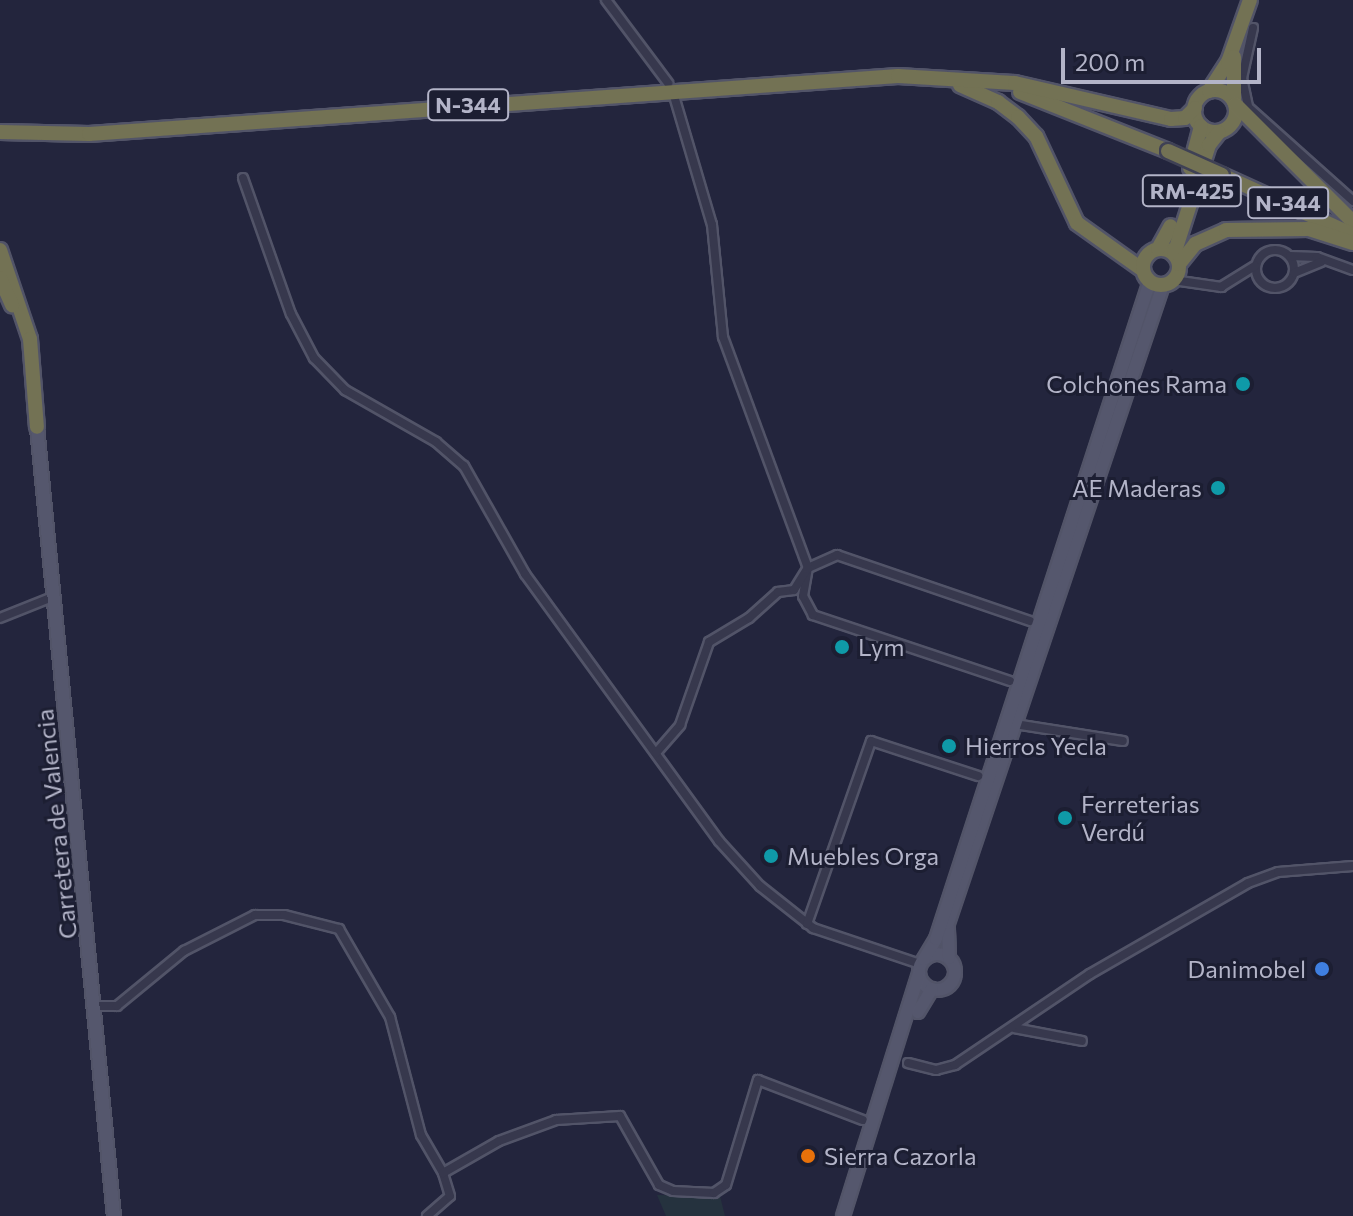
<!DOCTYPE html>
<html>
<head>
<meta charset="utf-8">
<style>
  body { margin:0 }
  #map { position:relative; width:1353px; height:1216px; overflow:hidden; background:#23253d; font-family:Commissioner,sans-serif }
  div>[style] { position:absolute }
  [style*='--x'] { left:calc(var(--x)*1px); top:calc(var(--y)*1px); width:calc(var(--w)*1px); rotate:calc(var(--a)*1deg) }
  .green>* { inset:0; background:#25323e }
  .roads { filter:drop-shadow(2px 0 #525468) drop-shadow(-2px 0 #525468) drop-shadow(0 2px #525468) drop-shadow(0 -2px #525468) }
  .street>* { height:8px; margin:-4px; padding:0 4px; transform-origin:4px; border-radius:4px; background:#37384d }
  .street>.ring { margin:-4px; padding:0; box-sizing:content-box; background:none; border:8px solid #37384d; border-radius:50% }
  .primary>* { height:12px; margin:-6px; padding:0 6px; transform-origin:6px; border-radius:6px; background:#55576d }
  .primary>.ring { margin:-6px; padding:0; box-sizing:content-box; background:none; border:12px solid #55576d; border-radius:50% }
  .highway>* { height:14px; margin:-7px; padding:0 7px; transform-origin:7px; border-radius:7px; background:#737254 }
  .highway>.ring { margin:-7px; padding:0; box-sizing:content-box; background:none; border:14px solid #737254; border-radius:50% }
  .bridges { filter:drop-shadow(2px 0 #3f4155) drop-shadow(-2px 0 #3f4155) drop-shadow(0 2px #3f4155) drop-shadow(0 -2px #3f4155) }
  .highway-bridge>* { height:14px; margin:-7px; padding:0 7px; transform-origin:7px; border-radius:7px; background:#737254 }
  .dots>* { width:22px; height:22px; translate:-50% -50%; box-sizing:border-box; border:4px solid #1c1e32; border-radius:50% }
  span { translate:-50% -50%; white-space:nowrap; text-align:center; line-height:1.15; -webkit-text-stroke:6px #1c1e32; paint-order:stroke }
  .shield-label span { padding:2px 6px; background:#1c1e32; border:2px solid; border-radius:6px; -webkit-text-stroke-width:0 }
  .shield-label { font-size:22px; color:#b3b4c8; font-weight:700 }
  .poi-label { font-size:24px; color:#b3b4c8 }
  .right { translate:-100% -50%; text-align:right }
  .left { translate:0 -50%; text-align:left }
  .street-label { font-size:24px; color:#b3b4c8 }
  .scale { position:absolute; left:1061px; top:48px; width:200px; height:36px; box-sizing:border-box; border:4px solid #b3b4c8; border-top:0; padding-left:10px; font-size:24px; line-height:28px; white-space:nowrap; color:#b3b4c8; -webkit-text-stroke:6px #1c1e32; paint-order:stroke }
</style>
</head>
<body>
<div id="map">
  <div class="green">
    <div style="clip-path:polygon(657px 1195px,720px 1196px,725px 1216px,666px 1216px)"></div>
  </div>
  <div class="roads">
    <div class="street">
      <div style="--x:606;--y:0;--w:104;--a:53.2"></div>
      <div style="--x:1253;--y:28;--w:51;--a:102.4"></div>
      <div style="--x:1242;--y:78;--w:30;--a:78"></div>
      <div style="--x:1248;--y:107;--w:141;--a:41.8"></div>
      <div style="--x:243;--y:178;--w:144;--a:70.6"></div>
      <div style="--x:291;--y:314;--w:50;--a:62.4"></div>
      <div style="--x:314;--y:358;--w:45;--a:45.9"></div>
      <div style="--x:345;--y:390;--w:105;--a:29.7"></div>
      <div style="--x:436;--y:442;--w:37;--a:41"></div>
      <div style="--x:464;--y:466;--w:124;--a:60.5"></div>
      <div style="--x:525;--y:574;--w:330;--a:54"></div>
      <div style="--x:719;--y:841;--w:61;--a:47.7"></div>
      <div style="--x:760;--y:886;--w:68;--a:38.4"></div>
      <div style="--x:813;--y:928;--w:113;--a:18.6"></div>
      <div class="ring" style="left:1256px;top:250px;width:30px;height:30px"></div>
      <div style="--x:1290;--y:256;--w:27;--a:2"></div>
      <div style="--x:1317;--y:257;--w:38;--a:20"></div>
      <div style="--x:1294;--y:273;--w:29;--a:-22"></div>
      <div style="--x:1173;--y:280;--w:49;--a:8.3"></div>
      <div style="--x:1221;--y:287;--w:40;--a:-32"></div>
      <div style="--x:0;--y:618;--w:59;--a:-21.8"></div>
      <div style="--x:1010;--y:681;--w:208;--a:-161.5"></div>
      <div style="--x:813;--y:615;--w:21;--a:-118"></div>
      <div style="--x:803;--y:596;--w:28;--a:-80"></div>
      <div style="--x:808;--y:568;--w:32;--a:-24"></div>
      <div style="--x:837;--y:555;--w:204;--a:18.9"></div>
      <div style="--x:1021;--y:725;--w:103;--a:8.9"></div>
      <div style="--x:656;--y:753;--w:37;--a:-49"></div>
      <div style="--x:680;--y:725;--w:88;--a:-70.7"></div>
      <div style="--x:709;--y:642;--w:47;--a:-31"></div>
      <div style="--x:749;--y:618;--w:39;--a:-42"></div>
      <div style="--x:778;--y:592;--w:16;--a:-7"></div>
      <div style="--x:794;--y:590;--w:26;--a:-58"></div>
      <div style="--x:808;--y:568;--w:246;--a:-110.2"></div>
      <div style="--x:723;--y:337;--w:113;--a:-95.6"></div>
      <div style="--x:712;--y:225;--w:134;--a:-106.4"></div>
      <div style="--x:807;--y:924;--w:194;--a:-70.7"></div>
      <div style="--x:871;--y:741;--w:113;--a:18.1"></div>
      <div style="--x:96;--y:1006;--w:21;--a:0"></div>
      <div style="--x:117;--y:1006;--w:87;--a:-39.4"></div>
      <div style="--x:184;--y:951;--w:80;--a:-26.9"></div>
      <div style="--x:255;--y:915;--w:29;--a:0"></div>
      <div style="--x:284;--y:915;--w:57;--a:14.3"></div>
      <div style="--x:339;--y:929;--w:102;--a:59.9"></div>
      <div style="--x:390;--y:1017;--w:122;--a:75.3"></div>
      <div style="--x:421;--y:1135;--w:44;--a:59.9"></div>
      <div style="--x:1014;--y:1028;--w:69;--a:10.8"></div>
      <div style="--x:908;--y:1063;--w:29;--a:14"></div>
      <div style="--x:936;--y:1070;--w:20;--a:-15"></div>
      <div style="--x:955;--y:1065;--w:163;--a:-34"></div>
      <div style="--x:1090;--y:974;--w:182;--a:-29.9"></div>
      <div style="--x:1248;--y:883;--w:32;--a:-20"></div>
      <div style="--x:1278;--y:872;--w:75;--a:-4.6"></div>
      <div style="--x:427;--y:1216;--w:30;--a:-41"></div>
      <div style="--x:450;--y:1196;--w:24;--a:-107"></div>
      <div style="--x:443;--y:1173;--w:64;--a:-29.7"></div>
      <div style="--x:499;--y:1141;--w:61;--a:-20.2"></div>
      <div style="--x:556;--y:1120;--w:64;--a:-3.6"></div>
      <div style="--x:620;--y:1116;--w:79;--a:60.5"></div>
      <div style="--x:659;--y:1185;--w:15;--a:23"></div>
      <div style="--x:673;--y:1191;--w:41;--a:2.8"></div>
      <div style="--x:714;--y:1193;--w:14;--a:-34"></div>
      <div style="--x:726;--y:1185;--w:110;--a:-73.1"></div>
      <div style="--x:758;--y:1080;--w:112;--a:20.9"></div>
    </div>
    <div class="primary">
      <div style="--x:37;--y:427;--w:793;--a:84.43"></div>
      <div class="ring" style="left:919px;top:954px;width:24px;height:24px"></div>
      <div style="--x:949;--y:958;--w:35;--a:-92"></div>
      <div style="--x:948;--y:923;--w:673;--a:-71.38"></div>
      <div style="--x:924;--y:959;--w:23;--a:-59"></div>
      <div style="--x:936;--y:939;--w:692;--a:-71.98"></div>
      <div style="--x:918;--y:1012;--w:27;--a:-59"></div>
      <div style="--x:843;--y:1216;--w:254;--a:-72.6"></div>
    </div>
    <div class="highway">
      <div style="--x:960;--y:85;--w:42;--a:24.1"></div>
      <div style="--x:998;--y:102;--w:25;--a:37"></div>
      <div style="--x:1018;--y:117;--w:26;--a:47"></div>
      <div style="--x:1036;--y:136;--w:96;--a:64.8"></div>
      <div style="--x:1077;--y:223;--w:81;--a:35.5"></div>
      <div class="ring" style="left:1194px;top:90px;width:28px;height:28px"></div>
      <div style="--x:1209;--y:91;--w:35;--a:-57"></div>
      <div style="--x:1228;--y:62;--w:66;--a:-70.5"></div>
      <div style="--x:1020;--y:92;--w:159;--a:21.7"></div>
      <div style="--x:1234;--y:101;--w:44;--a:-90"></div>
      <div style="--x:1235;--y:104;--w:167;--a:45"></div>
      <div style="--x:0;--y:132;--w:89;--a:1.3"></div>
      <div style="--x:89;--y:134;--w:811;--a:-4.1"></div>
      <div style="--x:898;--y:76;--w:117;--a:3.4"></div>
      <div style="--x:1015;--y:83;--w:160;--a:13"></div>
      <div style="--x:1171;--y:119;--w:14;--a:-4"></div>
      <div style="--x:1185;--y:118;--w:14;--a:-45"></div>
      <div style="--x:1190;--y:168;--w:43;--a:-75.3"></div>
      <div style="--x:1222;--y:175;--w:140;--a:24.5"></div>
      <div class="ring" style="left:1143px;top:249px;width:22px;height:22px"></div>
      <div style="--x:1158;--y:249;--w:26;--a:-61"></div>
      <div style="--x:0;--y:250;--w:94;--a:71.4"></div>
      <div style="--x:30;--y:339;--w:88;--a:85.5"></div>
      <div style="--x:1174;--y:254;--w:114;--a:-72.2"></div>
      <div style="--x:1209;--y:145;--w:16;--a:-52"></div>
      <div style="--x:1179;--y:264;--w:26;--a:-51"></div>
      <div style="--x:1195;--y:244;--w:34;--a:-24"></div>
      <div style="--x:1226;--y:230;--w:83;--a:-0.7"></div>
      <div style="--x:1309;--y:229;--w:46;--a:17.7"></div>
      <div style="--x:0;--y:278;--w:30;--a:66"></div>
    </div>
  </div>
  <div class="bridges">
    <div class="highway-bridge">
      <div style="--x:1168;--y:151;--w:59;--a:24"></div>
    </div>
  </div>
  <div class="dots">
    <div style="left:1243px;top:384px;background:#0f9aa8"></div>
    <div style="left:1218px;top:488px;background:#0f9aa8"></div>
    <div style="left:842px;top:647px;background:#0f9aa8"></div>
    <div style="left:949px;top:746px;background:#0f9aa8"></div>
    <div style="left:1065px;top:818px;background:#0f9aa8"></div>
    <div style="left:771px;top:856px;background:#0f9aa8"></div>
    <div style="left:1322px;top:969px;background:#3f7fe0"></div>
    <div style="left:808px;top:1156px;background:#e8710a"></div>
  </div>
  <div class="shield-label">
    <span style="left:468px;top:105px">N-344</span>
    <span style="left:1192px;top:191px">RM-425</span>
    <span style="left:1288px;top:203px">N-344</span>
  </div>
  <div class="poi-label">
    <span class="right" style="left:1227px;top:384px">Colchones Rama</span>
    <span class="right" style="left:1202px;top:488px">AE Maderas</span>
    <span class="left" style="left:858px;top:647px">Lym</span>
    <span class="left" style="left:965px;top:746px">Hierros Yecla</span>
    <span class="left" style="left:1081px;top:818px">Ferreterias<br>Verdú</span>
    <span class="left" style="left:787px;top:856px">Muebles Orga</span>
    <span class="right" style="left:1306px;top:969px">Danimobel</span>
    <span class="left" style="left:824px;top:1156px">Sierra Cazorla</span>
  </div>
  <div class="street-label">
    <span style="left:56px;top:824px;rotate:-96deg">Carretera de Valencia</span>
  </div>
  <div class="scale">200 m</div>
</div>
</body>
</html>
